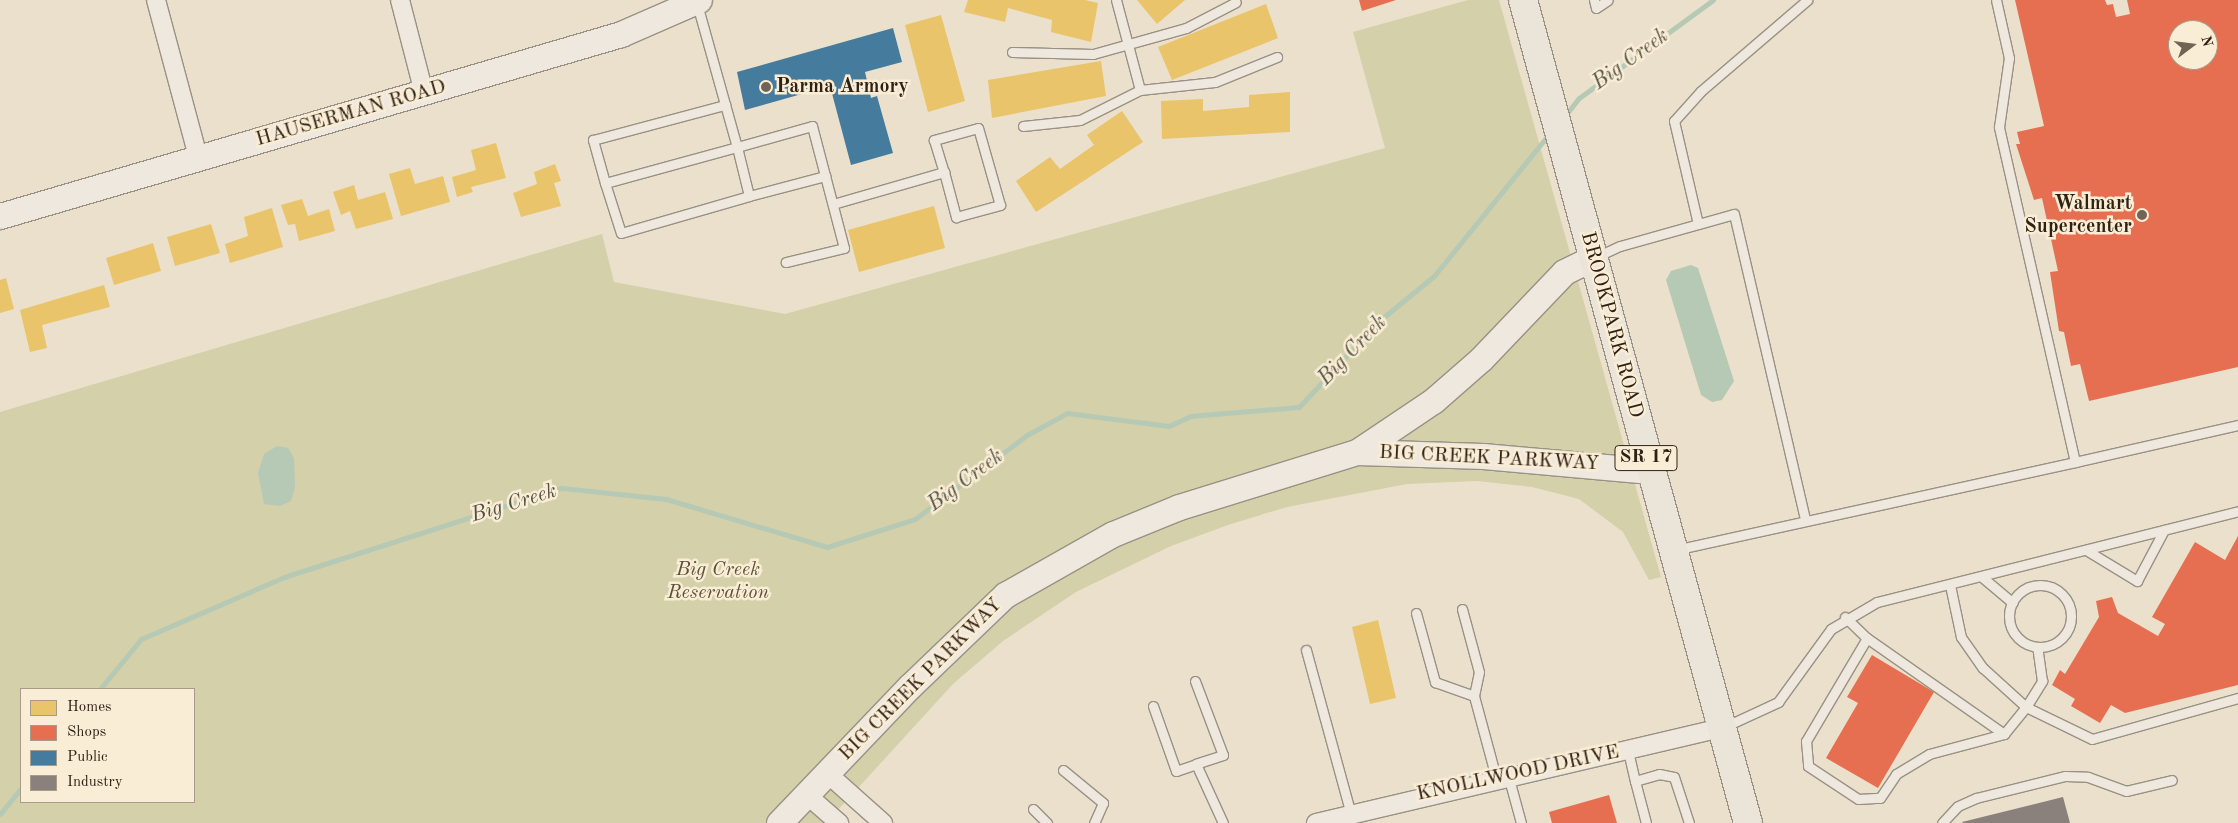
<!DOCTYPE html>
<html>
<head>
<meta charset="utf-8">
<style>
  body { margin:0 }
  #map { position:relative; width:2238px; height:823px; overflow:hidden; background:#ebe0cb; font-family:"Old Standard TT",serif }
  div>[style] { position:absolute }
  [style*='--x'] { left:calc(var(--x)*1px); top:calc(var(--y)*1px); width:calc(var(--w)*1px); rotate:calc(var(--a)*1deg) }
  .green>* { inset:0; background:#d4d0aa }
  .water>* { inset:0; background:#b6c9b5 }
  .homes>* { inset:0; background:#e9c46a }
  .shops>* { inset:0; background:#e76f51 }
  .public>* { inset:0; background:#457b9d }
  .industry>* { inset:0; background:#8a817c }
  .stream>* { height:5px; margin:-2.5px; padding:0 2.5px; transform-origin:2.5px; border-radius:2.5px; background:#b6c9b5 }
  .roads { filter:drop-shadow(1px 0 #9a9184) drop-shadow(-1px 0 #9a9184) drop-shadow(0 1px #9a9184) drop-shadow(0 -1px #9a9184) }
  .lane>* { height:9px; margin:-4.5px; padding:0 4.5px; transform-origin:4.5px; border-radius:4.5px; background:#eee8de }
  .lane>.ring { margin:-4.5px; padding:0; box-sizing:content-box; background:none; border:9px solid #eee8de; border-radius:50% }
  .street>* { height:18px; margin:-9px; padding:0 9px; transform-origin:9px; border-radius:9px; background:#eee8de }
  .secondary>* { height:25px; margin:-12.5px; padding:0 12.5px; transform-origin:12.5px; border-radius:12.5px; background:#eee8de }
  .primary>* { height:28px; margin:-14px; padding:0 14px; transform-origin:14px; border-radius:14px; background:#eae4d9 }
  .dots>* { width:14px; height:14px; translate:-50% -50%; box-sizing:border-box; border:2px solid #faedd5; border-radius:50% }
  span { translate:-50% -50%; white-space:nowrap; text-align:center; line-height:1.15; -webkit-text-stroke:5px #faedd5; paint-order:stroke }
  .shield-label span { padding:1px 4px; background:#faedd5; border:1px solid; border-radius:4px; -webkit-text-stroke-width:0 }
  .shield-label { font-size:19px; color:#302115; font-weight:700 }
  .poi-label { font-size:20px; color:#302115; font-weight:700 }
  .left { translate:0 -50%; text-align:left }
  .right { translate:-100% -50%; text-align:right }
  .street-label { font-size:20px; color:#302115 }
  .park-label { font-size:20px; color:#5c523a; font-style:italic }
  .water-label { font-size:21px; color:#515042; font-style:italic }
  .legend { position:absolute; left:20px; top:688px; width:175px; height:115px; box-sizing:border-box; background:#faedd5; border:1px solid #a99b88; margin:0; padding:6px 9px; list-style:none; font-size:15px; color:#302115 }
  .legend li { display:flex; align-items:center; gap:10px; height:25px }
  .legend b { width:25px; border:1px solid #a99b88 }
  .north { position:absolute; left:2168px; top:20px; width:50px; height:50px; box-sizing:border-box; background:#faedd5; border:1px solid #a99b88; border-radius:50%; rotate:75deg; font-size:14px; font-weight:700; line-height:20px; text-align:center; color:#302115 }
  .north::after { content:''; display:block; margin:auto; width:18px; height:22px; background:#716455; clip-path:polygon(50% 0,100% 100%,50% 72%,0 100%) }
</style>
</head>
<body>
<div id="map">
  <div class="green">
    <div style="clip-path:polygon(evenodd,1468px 0,1499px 0,1661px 577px,1649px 580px,1623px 532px,1579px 499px,1532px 487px,1477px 481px,1407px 484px,1287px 507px,1228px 525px,1171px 546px,1076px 592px,1003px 641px,953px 684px,826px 823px,0 823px,0 412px,602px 234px,614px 282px,785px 314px,1385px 148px,1353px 32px,1468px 0,21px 689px,194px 689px,194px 802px,21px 802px,21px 689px)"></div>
  </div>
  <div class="water">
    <div style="clip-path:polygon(1691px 265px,1698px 268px,1734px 381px,1722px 400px,1712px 402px,1701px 395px,1666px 280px,1671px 271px)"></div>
    <div style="clip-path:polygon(277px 446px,288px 448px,294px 458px,295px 487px,291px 501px,280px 506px,264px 504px,258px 473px,264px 454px)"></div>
  </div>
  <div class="homes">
    <div style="clip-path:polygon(968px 0,1085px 0,1098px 3px,1091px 42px,1051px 32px,1052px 20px,1008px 8px,1005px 22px,964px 12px)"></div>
    <div style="clip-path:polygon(1137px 0,1185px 0,1157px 24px)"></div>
    <div style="clip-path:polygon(1266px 4px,1278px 38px,1172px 80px,1158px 47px)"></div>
    <div style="clip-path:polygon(941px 15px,965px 101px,928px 112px,905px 25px)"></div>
    <div style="clip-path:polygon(1101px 61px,1106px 96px,992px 118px,988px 80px)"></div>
    <div style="clip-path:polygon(1290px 92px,1290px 132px,1162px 139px,1161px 101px,1203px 99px,1203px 111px,1249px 107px,1249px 95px)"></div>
    <div style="clip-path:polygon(1122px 111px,1143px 142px,1036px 212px,1016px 181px,1050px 157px,1060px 169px,1094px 145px,1087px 135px)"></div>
    <div style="clip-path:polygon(496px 143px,506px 178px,471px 187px,473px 192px,457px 197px,452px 177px,476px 170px,471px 150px)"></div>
    <div style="clip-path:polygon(555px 164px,561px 181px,554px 183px,561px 206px,521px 217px,513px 193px,537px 184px,534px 172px)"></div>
    <div style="clip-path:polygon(410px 168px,415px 184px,443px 176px,450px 202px,401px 216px,389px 174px)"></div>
    <div style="clip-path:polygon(354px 185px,358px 200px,385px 192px,393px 219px,356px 229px,350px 211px,341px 215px,333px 192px)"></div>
    <div style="clip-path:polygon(302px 199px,308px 216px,329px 209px,335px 231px,299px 241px,295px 224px,288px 225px,281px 205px)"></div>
    <div style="clip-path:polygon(934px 206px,945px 248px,859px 272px,848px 230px)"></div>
    <div style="clip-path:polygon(272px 208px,283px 247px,230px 263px,225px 244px,248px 236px,244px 217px)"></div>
    <div style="clip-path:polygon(211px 224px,220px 253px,175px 266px,167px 237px)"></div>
    <div style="clip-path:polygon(153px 243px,161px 271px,114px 285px,106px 258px)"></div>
    <div style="clip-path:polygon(6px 278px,14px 309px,0 313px,0 280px)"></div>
    <div style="clip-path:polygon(104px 285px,110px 307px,42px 325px,47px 348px,30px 352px,20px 310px)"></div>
    <div style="clip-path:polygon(1378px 620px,1396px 698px,1370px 704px,1352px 627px)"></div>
  </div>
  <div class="shops">
    <div style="clip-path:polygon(1359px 0,1396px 0,1362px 11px)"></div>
    <div style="clip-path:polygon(evenodd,2015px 0,2105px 0,2107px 5px,2113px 4px,2116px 17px,2130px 14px,2127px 0,2238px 0,2238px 367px,2089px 401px,2080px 364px,2071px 366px,2064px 332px,2059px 331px,2050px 272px,2058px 271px,2042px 198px,2034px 200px,2016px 144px,2020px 144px,2017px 132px,2044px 126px,2015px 0,2178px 30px,2208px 30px,2208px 60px,2178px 60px,2178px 30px)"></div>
    <div style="clip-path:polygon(2238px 536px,2238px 685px,2125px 713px,2111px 705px,2100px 723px,2071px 706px,2075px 699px,2052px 685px,2060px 670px,2065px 674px,2099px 617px,2096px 601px,2112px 597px,2118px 613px,2158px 636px,2165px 624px,2152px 617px,2195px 542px,2225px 560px)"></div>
    <div style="clip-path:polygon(1872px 655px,1934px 692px,1878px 788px,1826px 758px,1858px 703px,1847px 697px)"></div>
    <div style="clip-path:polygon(1609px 795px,1617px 823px,1552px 823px,1549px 812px)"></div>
  </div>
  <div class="public">
    <div style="clip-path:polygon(893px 28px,902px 62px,865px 72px,871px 98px,877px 96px,893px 153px,851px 165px,830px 86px,745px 110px,737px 72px)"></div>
  </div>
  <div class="industry">
    <div style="clip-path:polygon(2063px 797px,2070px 823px,1963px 823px,1962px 822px)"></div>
  </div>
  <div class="stream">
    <div style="--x:1564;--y:117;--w:24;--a:-52"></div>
    <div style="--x:1579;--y:98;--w:166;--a:-36.2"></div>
    <div style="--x:100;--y:689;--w:65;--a:-50.6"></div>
    <div style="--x:141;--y:639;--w:156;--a:-23.4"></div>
    <div style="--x:284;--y:577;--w:292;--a:-17.8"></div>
    <div style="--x:562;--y:488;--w:105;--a:6"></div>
    <div style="--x:666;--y:499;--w:168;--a:16.6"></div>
    <div style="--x:827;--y:547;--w:92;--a:-17.7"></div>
    <div style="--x:915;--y:519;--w:140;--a:-36.9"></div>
    <div style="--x:1027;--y:435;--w:46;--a:-28.8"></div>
    <div style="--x:1067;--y:413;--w:103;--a:7.3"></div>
    <div style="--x:1169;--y:426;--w:23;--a:-25"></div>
    <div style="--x:1190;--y:416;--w:109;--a:-4.7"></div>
    <div style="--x:1299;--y:407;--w:117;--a:-47.1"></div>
    <div style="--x:1379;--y:321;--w:71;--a:-39.3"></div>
    <div style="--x:1434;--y:276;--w:184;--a:-51"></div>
    <div style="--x:0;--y:814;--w:33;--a:-51"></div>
  </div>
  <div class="roads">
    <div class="lane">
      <div style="--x:1594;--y:0;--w:8;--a:76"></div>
      <div style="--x:1596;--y:8;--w:14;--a:-34"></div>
      <div style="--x:697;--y:4;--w:148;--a:74.4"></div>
      <div style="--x:737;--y:147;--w:137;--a:164.7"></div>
      <div style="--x:605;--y:183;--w:45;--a:-105.6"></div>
      <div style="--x:593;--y:140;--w:137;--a:-14.9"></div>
      <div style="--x:1012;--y:52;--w:81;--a:1.4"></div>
      <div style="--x:1093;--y:54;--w:97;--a:-15.6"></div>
      <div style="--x:1186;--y:28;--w:56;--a:-27.5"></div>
      <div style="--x:1140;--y:90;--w:75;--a:-6.1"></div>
      <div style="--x:1215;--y:82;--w:67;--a:-22"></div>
      <div style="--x:1023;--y:126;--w:57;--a:-6"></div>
      <div style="--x:1080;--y:120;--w:67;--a:-26.6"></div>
      <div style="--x:1140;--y:90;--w:93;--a:-104.9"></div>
      <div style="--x:605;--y:183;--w:52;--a:72.3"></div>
      <div style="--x:621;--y:233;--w:133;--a:-16.1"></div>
      <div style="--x:749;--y:196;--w:50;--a:-103.8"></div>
      <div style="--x:737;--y:147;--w:78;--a:-15.6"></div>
      <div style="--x:812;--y:126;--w:126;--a:75.3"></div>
      <div style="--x:844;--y:248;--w:60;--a:166.4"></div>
      <div style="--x:749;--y:196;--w:79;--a:-14.7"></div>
      <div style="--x:833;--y:204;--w:116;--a:-16.1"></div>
      <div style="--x:944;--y:172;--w:47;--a:75.1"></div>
      <div style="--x:956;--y:217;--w:46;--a:-15.3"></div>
      <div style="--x:1000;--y:205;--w:80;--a:-105.9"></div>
      <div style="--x:978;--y:128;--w:46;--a:164.7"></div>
      <div style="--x:934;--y:140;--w:34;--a:73"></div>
      <div style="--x:1698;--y:224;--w:106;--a:-103.1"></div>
      <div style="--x:1674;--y:121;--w:40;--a:-48"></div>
      <div style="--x:1701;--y:91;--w:140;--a:-40.6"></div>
      <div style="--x:1596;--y:257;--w:26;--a:-25"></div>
      <div style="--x:1620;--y:246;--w:118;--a:-15.7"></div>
      <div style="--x:1734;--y:214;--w:313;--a:76.9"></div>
      <div style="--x:2075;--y:462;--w:167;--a:-12.8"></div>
      <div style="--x:1675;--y:550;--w:410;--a:-12.4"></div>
      <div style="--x:2075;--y:462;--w:344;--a:-102.8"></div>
      <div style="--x:1999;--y:127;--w:70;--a:-81.8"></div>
      <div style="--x:2009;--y:58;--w:59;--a:-102.6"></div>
      <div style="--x:2086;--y:550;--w:60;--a:31.3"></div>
      <div style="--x:2137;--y:581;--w:58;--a:-62.1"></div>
      <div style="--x:1982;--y:577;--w:40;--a:40"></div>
      <div style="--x:1950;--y:585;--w:53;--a:78.1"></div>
      <div style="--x:1961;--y:637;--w:38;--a:55"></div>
      <div style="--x:1983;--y:668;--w:58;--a:42.2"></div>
      <div style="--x:2026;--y:707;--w:31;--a:-58"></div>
      <div style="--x:2042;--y:681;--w:34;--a:-98"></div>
      <div class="ring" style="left:2009px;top:585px;width:53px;height:53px"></div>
      <div style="--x:1462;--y:609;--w:65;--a:74.9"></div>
      <div style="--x:1479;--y:672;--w:25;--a:102"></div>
      <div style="--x:1474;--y:696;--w:88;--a:74.9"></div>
      <div style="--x:1416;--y:613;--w:72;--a:74.6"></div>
      <div style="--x:1435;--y:682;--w:41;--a:19.7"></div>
      <div style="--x:1845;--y:617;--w:30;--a:44"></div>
      <div style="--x:1306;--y:650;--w:170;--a:74.7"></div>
      <div style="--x:1195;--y:681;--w:79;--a:69.3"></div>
      <div style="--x:1223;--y:755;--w:28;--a:162"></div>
      <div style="--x:1196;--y:764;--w:65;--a:65.4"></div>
      <div style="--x:1153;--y:706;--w:69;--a:70.5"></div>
      <div style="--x:1176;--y:771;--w:21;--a:-19"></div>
      <div style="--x:1724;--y:727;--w:60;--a:-24.8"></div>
      <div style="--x:1778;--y:702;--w:90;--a:-54"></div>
      <div style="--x:1831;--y:629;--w:53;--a:-30.4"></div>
      <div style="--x:1877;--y:602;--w:372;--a:-14.1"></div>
      <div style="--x:2004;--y:734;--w:167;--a:-145"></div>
      <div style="--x:1867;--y:638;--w:120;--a:120.6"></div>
      <div style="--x:1806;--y:741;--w:25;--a:85"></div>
      <div style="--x:1808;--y:766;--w:60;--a:33.4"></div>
      <div style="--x:1858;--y:799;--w:22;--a:-3"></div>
      <div style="--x:1880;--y:798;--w:29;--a:-56"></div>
      <div style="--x:1896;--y:774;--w:39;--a:-31"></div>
      <div style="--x:1929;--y:754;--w:78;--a:-14.9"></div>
      <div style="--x:2004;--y:734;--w:35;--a:-51"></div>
      <div style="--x:2026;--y:707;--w:73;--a:25.9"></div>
      <div style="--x:2092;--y:739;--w:152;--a:-15.7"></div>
      <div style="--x:1628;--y:751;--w:31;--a:77"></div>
      <div style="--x:1063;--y:770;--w:52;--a:39.5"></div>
      <div style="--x:1103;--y:803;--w:22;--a:114"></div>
      <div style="--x:1509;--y:779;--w:46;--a:74.7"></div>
      <div style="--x:1033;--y:809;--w:20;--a:45"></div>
      <div style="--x:1646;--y:823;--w:43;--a:-104.7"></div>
      <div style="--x:1635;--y:781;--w:25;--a:-16"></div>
      <div style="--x:1659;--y:774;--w:15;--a:11"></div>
      <div style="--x:1674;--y:777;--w:48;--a:71.9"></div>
      <div style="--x:1942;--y:823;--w:23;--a:-47"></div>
      <div style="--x:1958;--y:806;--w:20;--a:-24"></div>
      <div style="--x:1976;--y:798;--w:92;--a:-13.9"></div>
      <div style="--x:2065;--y:776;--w:23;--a:2"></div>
      <div style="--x:2088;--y:777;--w:40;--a:20.2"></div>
      <div style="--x:2126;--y:791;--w:47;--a:-13.4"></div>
    </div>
    <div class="street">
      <div style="--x:156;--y:0;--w:163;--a:75"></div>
      <div style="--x:400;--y:0;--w:96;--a:75.5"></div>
      <div style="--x:828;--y:774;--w:74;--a:41.7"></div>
      <div style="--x:807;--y:795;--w:43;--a:41.2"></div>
      <div style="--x:1316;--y:823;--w:416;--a:-13.2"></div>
    </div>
    <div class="secondary">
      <div style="--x:0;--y:216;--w:647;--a:-16.33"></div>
      <div style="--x:621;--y:34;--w:85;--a:-23.6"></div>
      <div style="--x:1357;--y:452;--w:126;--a:1.8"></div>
      <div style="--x:1483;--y:456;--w:168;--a:5.1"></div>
      <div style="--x:779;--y:823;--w:190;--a:-46.3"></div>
      <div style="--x:910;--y:686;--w:132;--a:-43.8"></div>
      <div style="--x:1005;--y:595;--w:124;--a:-29.5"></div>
      <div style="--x:1113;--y:534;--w:71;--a:-22.2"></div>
      <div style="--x:1179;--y:507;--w:186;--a:-17.2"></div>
      <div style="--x:1357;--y:452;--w:92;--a:-33.9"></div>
      <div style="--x:1433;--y:401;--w:64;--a:-41.2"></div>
      <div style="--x:1481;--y:359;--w:120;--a:-46.3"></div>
      <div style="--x:1564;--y:272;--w:32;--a:-26"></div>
    </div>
    <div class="primary">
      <div style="--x:1523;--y:0;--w:853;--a:74.71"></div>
    </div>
  </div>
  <div class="dots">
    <div style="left:766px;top:87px;background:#716455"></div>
    <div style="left:2142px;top:215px;background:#716455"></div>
  </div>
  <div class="shield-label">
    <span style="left:1646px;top:458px">SR 17</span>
  </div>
  <div class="poi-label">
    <span class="left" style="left:776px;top:87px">Parma Armory</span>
    <span class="right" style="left:2132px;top:216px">Walmart<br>Supercenter</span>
  </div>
  <div class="street-label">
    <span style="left:351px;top:114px;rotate:-16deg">HAUSERMAN ROAD</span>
    <span style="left:1611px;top:325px;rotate:75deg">BROOKPARK ROAD</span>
    <span style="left:1489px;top:459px;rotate:3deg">BIG CREEK PARKWAY</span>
    <span style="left:921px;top:680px;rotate:-45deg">BIG CREEK PARKWAY</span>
    <span style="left:1518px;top:774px;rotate:-12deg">KNOLLWOOD DRIVE</span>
  </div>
  <div class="park-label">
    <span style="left:718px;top:582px">Big Creek<br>Reservation</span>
  </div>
  <div class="water-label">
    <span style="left:1631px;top:60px;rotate:-36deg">Big Creek</span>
    <span style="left:1353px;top:351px;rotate:-46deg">Big Creek</span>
    <span style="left:966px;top:481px;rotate:-37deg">Big Creek</span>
    <span style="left:514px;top:504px;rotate:-17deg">Big Creek</span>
  </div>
  <ul class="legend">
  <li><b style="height:14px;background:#e9c46a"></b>Homes</li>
  <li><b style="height:14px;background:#e76f51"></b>Shops</li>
  <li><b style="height:14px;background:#457b9d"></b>Public</li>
  <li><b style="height:14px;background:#8a817c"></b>Industry</li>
  </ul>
  <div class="north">N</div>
</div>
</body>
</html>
